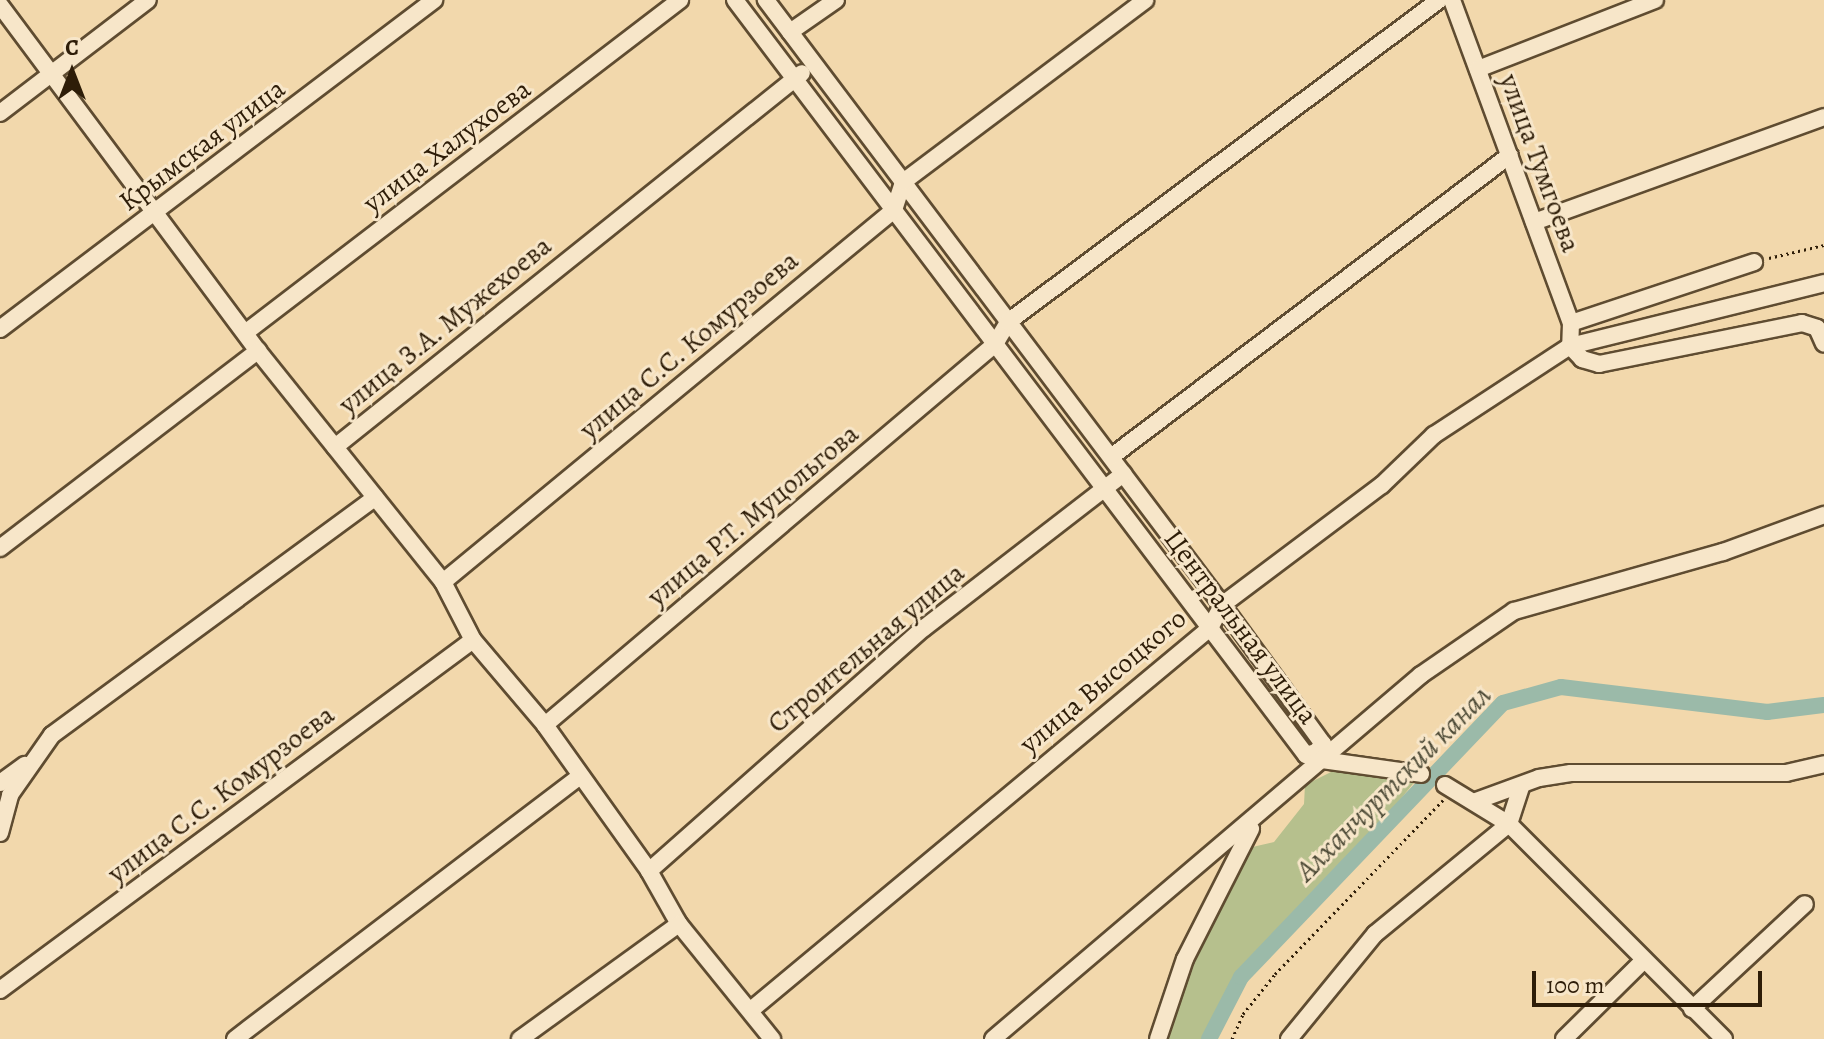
<!DOCTYPE html>
<html>
<head>
<meta charset="utf-8">
<style>
  body { margin:0 }
  #map { position:relative; width:1824px; height:1039px; overflow:hidden; background:#f2d8ac; font-family:Alegreya,serif }
  div>[style] { position:absolute }
  [style*='--x'] { left:calc(var(--x)*1px); top:calc(var(--y)*1px); width:calc(var(--w)*1px); rotate:calc(var(--a)*1deg) }
  .green>* { inset:0; background:#b6c08d }
  .canal>* { height:16px; margin:-8px; padding:0 8px; transform-origin:8px; border-radius:8px; background:#9bbaa9 }
  .path>* { height:3px; margin-top:-1.5px; transform-origin:0; background:repeating-linear-gradient(90deg,#2e1d08 0 2px,transparent 0 6px) }
  .roads { filter:drop-shadow(2px 0 #5f4c31) drop-shadow(-2px 0 #5f4c31) drop-shadow(0 2px #5f4c31) drop-shadow(0 -2px #5f4c31) }
  .minor>* { height:16px; margin:-8px; padding:0 8px; transform-origin:8px; border-radius:8px; background:#f7e6c9 }
  span { translate:-50% -50%; white-space:nowrap; text-align:center; line-height:1.15; -webkit-text-stroke:6px #f7e6c9; paint-order:stroke }
  .street-label { font-size:28px; color:#2e1d08 }
  .water-label { font-size:30px; color:#4f4c38; font-style:italic }
  .north { position:absolute; left:32px; top:32px; width:80px; height:80px; -webkit-text-stroke:6px #f7e6c9; paint-order:stroke; rotate:0deg; font-size:22px; font-weight:700; line-height:32px; text-align:center; color:#2e1d08 }
  .north::after { content:''; display:block; margin:auto; width:28px; height:36px; background:#2e1d08; clip-path:polygon(50% 0,100% 100%,50% 72%,0 100%) }
  .scale { position:absolute; left:1532px; top:971px; width:230px; height:36px; box-sizing:border-box; border:4px solid #2e1d08; border-top:0; padding-left:10px; font-size:24px; line-height:28px; white-space:nowrap; color:#2e1d08; -webkit-text-stroke:6px #f7e6c9; paint-order:stroke }
</style>
</head>
<body>
<div id="map">
  <div class="green">
    <div style="clip-path:polygon(1337px 769px,1416px 780px,1314px 907px,1241px 977px,1209px 1039px,1158px 1039px,1185px 959px,1248px 848px,1274px 842px,1304px 804px,1305px 785px)"></div>
  </div>
  <div class="canal">
    <div style="--x:1209;--y:1039;--w:70;--a:-62.7"></div>
    <div style="--x:1241;--y:977;--w:379;--a:-46.3"></div>
    <div style="--x:1503;--y:703;--w:60;--a:-15.4"></div>
    <div style="--x:1561;--y:687;--w:208;--a:6.9"></div>
    <div style="--x:1767;--y:712;--w:57;--a:-7"></div>
  </div>
  <div class="path">
    <div style="--x:1769;--y:258;--w:57;--a:-13.3"></div>
    <div style="--x:1232;--y:1039;--w:27;--a:-66"></div>
    <div style="--x:1243;--y:1014;--w:51;--a:-51.3"></div>
    <div style="--x:1275;--y:974;--w:242;--a:-46"></div>
  </div>
  <div class="roads">
    <div class="minor">
      <div style="--x:735;--y:0;--w:947;--a:52.9"></div>
      <div style="--x:1306;--y:755;--w:10;--a:-17"></div>
      <div style="--x:1316;--y:752;--w:11;--a:-49"></div>
      <div style="--x:1323;--y:744;--w:172;--a:-126"></div>
      <div style="--x:1222;--y:605;--w:758;--a:-127.01"></div>
      <div style="--x:1452;--y:0;--w:344;--a:69.8"></div>
      <div style="--x:1571;--y:323;--w:23;--a:92"></div>
      <div style="--x:0;--y:5;--w:432;--a:53.3"></div>
      <div style="--x:258;--y:351;--w:296;--a:51.3"></div>
      <div style="--x:443;--y:582;--w:65;--a:62.7"></div>
      <div style="--x:473;--y:640;--w:111;--a:49.7"></div>
      <div style="--x:545;--y:725;--w:179;--a:54.5"></div>
      <div style="--x:649;--y:871;--w:61;--a:60.5"></div>
      <div style="--x:679;--y:924;--w:148;--a:51"></div>
      <div style="--x:790;--y:32;--w:56;--a:-34.8"></div>
      <div style="--x:1478;--y:69;--w:190;--a:-21.3"></div>
      <div style="--x:0;--y:113;--w:186;--a:-37.4"></div>
      <div style="--x:1534;--y:222;--w:308;--a:-19.9"></div>
      <div style="--x:1571;--y:323;--w:193;--a:-18.4"></div>
      <div style="--x:0;--y:329;--w:545;--a:-37.16"></div>
      <div style="--x:245;--y:333;--w:548;--a:-37.43"></div>
      <div style="--x:1570;--y:346;--w:18;--a:47"></div>
      <div style="--x:1582;--y:359;--w:18;--a:16"></div>
      <div style="--x:1599;--y:364;--w:207;--a:-11.4"></div>
      <div style="--x:1802;--y:323;--w:16;--a:18"></div>
      <div style="--x:1817;--y:328;--w:17;--a:66"></div>
      <div style="--x:335;--y:447;--w:598;--a:-38.69"></div>
      <div style="--x:1111;--y:457;--w:500;--a:-37.12"></div>
      <div style="--x:0;--y:548;--w:325;--a:-37.4"></div>
      <div style="--x:443;--y:582;--w:585;--a:-39.52"></div>
      <div style="--x:894;--y:210;--w:29;--a:-72"></div>
      <div style="--x:903;--y:182;--w:303;--a:-36.9"></div>
      <div style="--x:545;--y:725;--w:590;--a:-40.25"></div>
      <div style="--x:995;--y:344;--w:26;--a:-59"></div>
      <div style="--x:1008;--y:322;--w:538;--a:-36.76"></div>
      <div style="--x:1318;--y:755;--w:6;--a:51"></div>
      <div style="--x:1322;--y:760;--w:100;--a:8"></div>
      <div style="--x:0;--y:783;--w:31;--a:-36"></div>
      <div style="--x:1445;--y:785;--w:75;--a:31.4"></div>
      <div style="--x:1509;--y:824;--w:304;--a:45"></div>
      <div style="--x:1476;--y:801;--w:67;--a:-20.1"></div>
      <div style="--x:1539;--y:778;--w:32;--a:-9"></div>
      <div style="--x:1571;--y:773;--w:215;--a:0"></div>
      <div style="--x:1786;--y:773;--w:39;--a:-13"></div>
      <div style="--x:0;--y:833;--w:39;--a:-75"></div>
      <div style="--x:10;--y:795;--w:73;--a:-55"></div>
      <div style="--x:52;--y:735;--w:401;--a:-36.3"></div>
      <div style="--x:649;--y:871;--w:367;--a:-41.5"></div>
      <div style="--x:924;--y:628;--w:252;--a:-37.7"></div>
      <div style="--x:0;--y:990;--w:588;--a:-36.5"></div>
      <div style="--x:1692;--y:1009;--w:154;--a:-42.9"></div>
      <div style="--x:751;--y:1010;--w:597;--a:-39.77"></div>
      <div style="--x:1210;--y:628;--w:26;--a:-62"></div>
      <div style="--x:1222;--y:605;--w:200;--a:-36.9"></div>
      <div style="--x:1382;--y:485;--w:72;--a:-43.9"></div>
      <div style="--x:1434;--y:435;--w:163;--a:-33.2"></div>
      <div style="--x:1570;--y:346;--w:262;--a:-13.9"></div>
      <div style="--x:235;--y:1039;--w:434;--a:-37.3"></div>
      <div style="--x:520;--y:1039;--w:196;--a:-35.9"></div>
      <div style="--x:993;--y:1039;--w:562;--a:-40.38"></div>
      <div style="--x:1421;--y:675;--w:113;--a:-34.5"></div>
      <div style="--x:1514;--y:611;--w:217;--a:-15.8"></div>
      <div style="--x:1723;--y:552;--w:108;--a:-20.1"></div>
      <div style="--x:1158;--y:1039;--w:84;--a:-71.4"></div>
      <div style="--x:1185;--y:959;--w:146;--a:-63.1"></div>
      <div style="--x:1289;--y:1039;--w:136;--a:-50.7"></div>
      <div style="--x:1375;--y:934;--w:173;--a:-39.4"></div>
      <div style="--x:1509;--y:824;--w:39;--a:-72"></div>
      <div style="--x:1564;--y:1039;--w:111;--a:-44.6"></div>
    </div>
  </div>
  <div class="street-label">
    <span style="left:202px;top:145px;rotate:-37deg">Крымская улица</span>
    <span style="left:447px;top:146px;rotate:-37deg">улица Халухоева</span>
    <span style="left:1540px;top:163px;rotate:70deg">улица Тумгоева</span>
    <span style="left:445px;top:325px;rotate:-39deg">улица З.А. Мужехоева</span>
    <span style="left:689px;top:345px;rotate:-40deg">улица С.С. Комурзоева</span>
    <span style="left:753px;top:515px;rotate:-40deg">улица Р.Т. Муцольгова</span>
    <span style="left:1241px;top:627px;rotate:53deg">Центральная улица</span>
    <span style="left:866px;top:648px;rotate:-40deg">Строительная улица</span>
    <span style="left:1103px;top:681px;rotate:-40deg">улица Высоцкого</span>
    <span style="left:221px;top:794px;rotate:-37deg">улица С.С. Комурзоева</span>
  </div>
  <div class="water-label">
    <span style="left:1393px;top:783px;rotate:-45deg">Алханчуртский канал</span>
  </div>
  <div class="north">С</div>
  <div class="scale">100 m</div>
</div>
</body>
</html>
